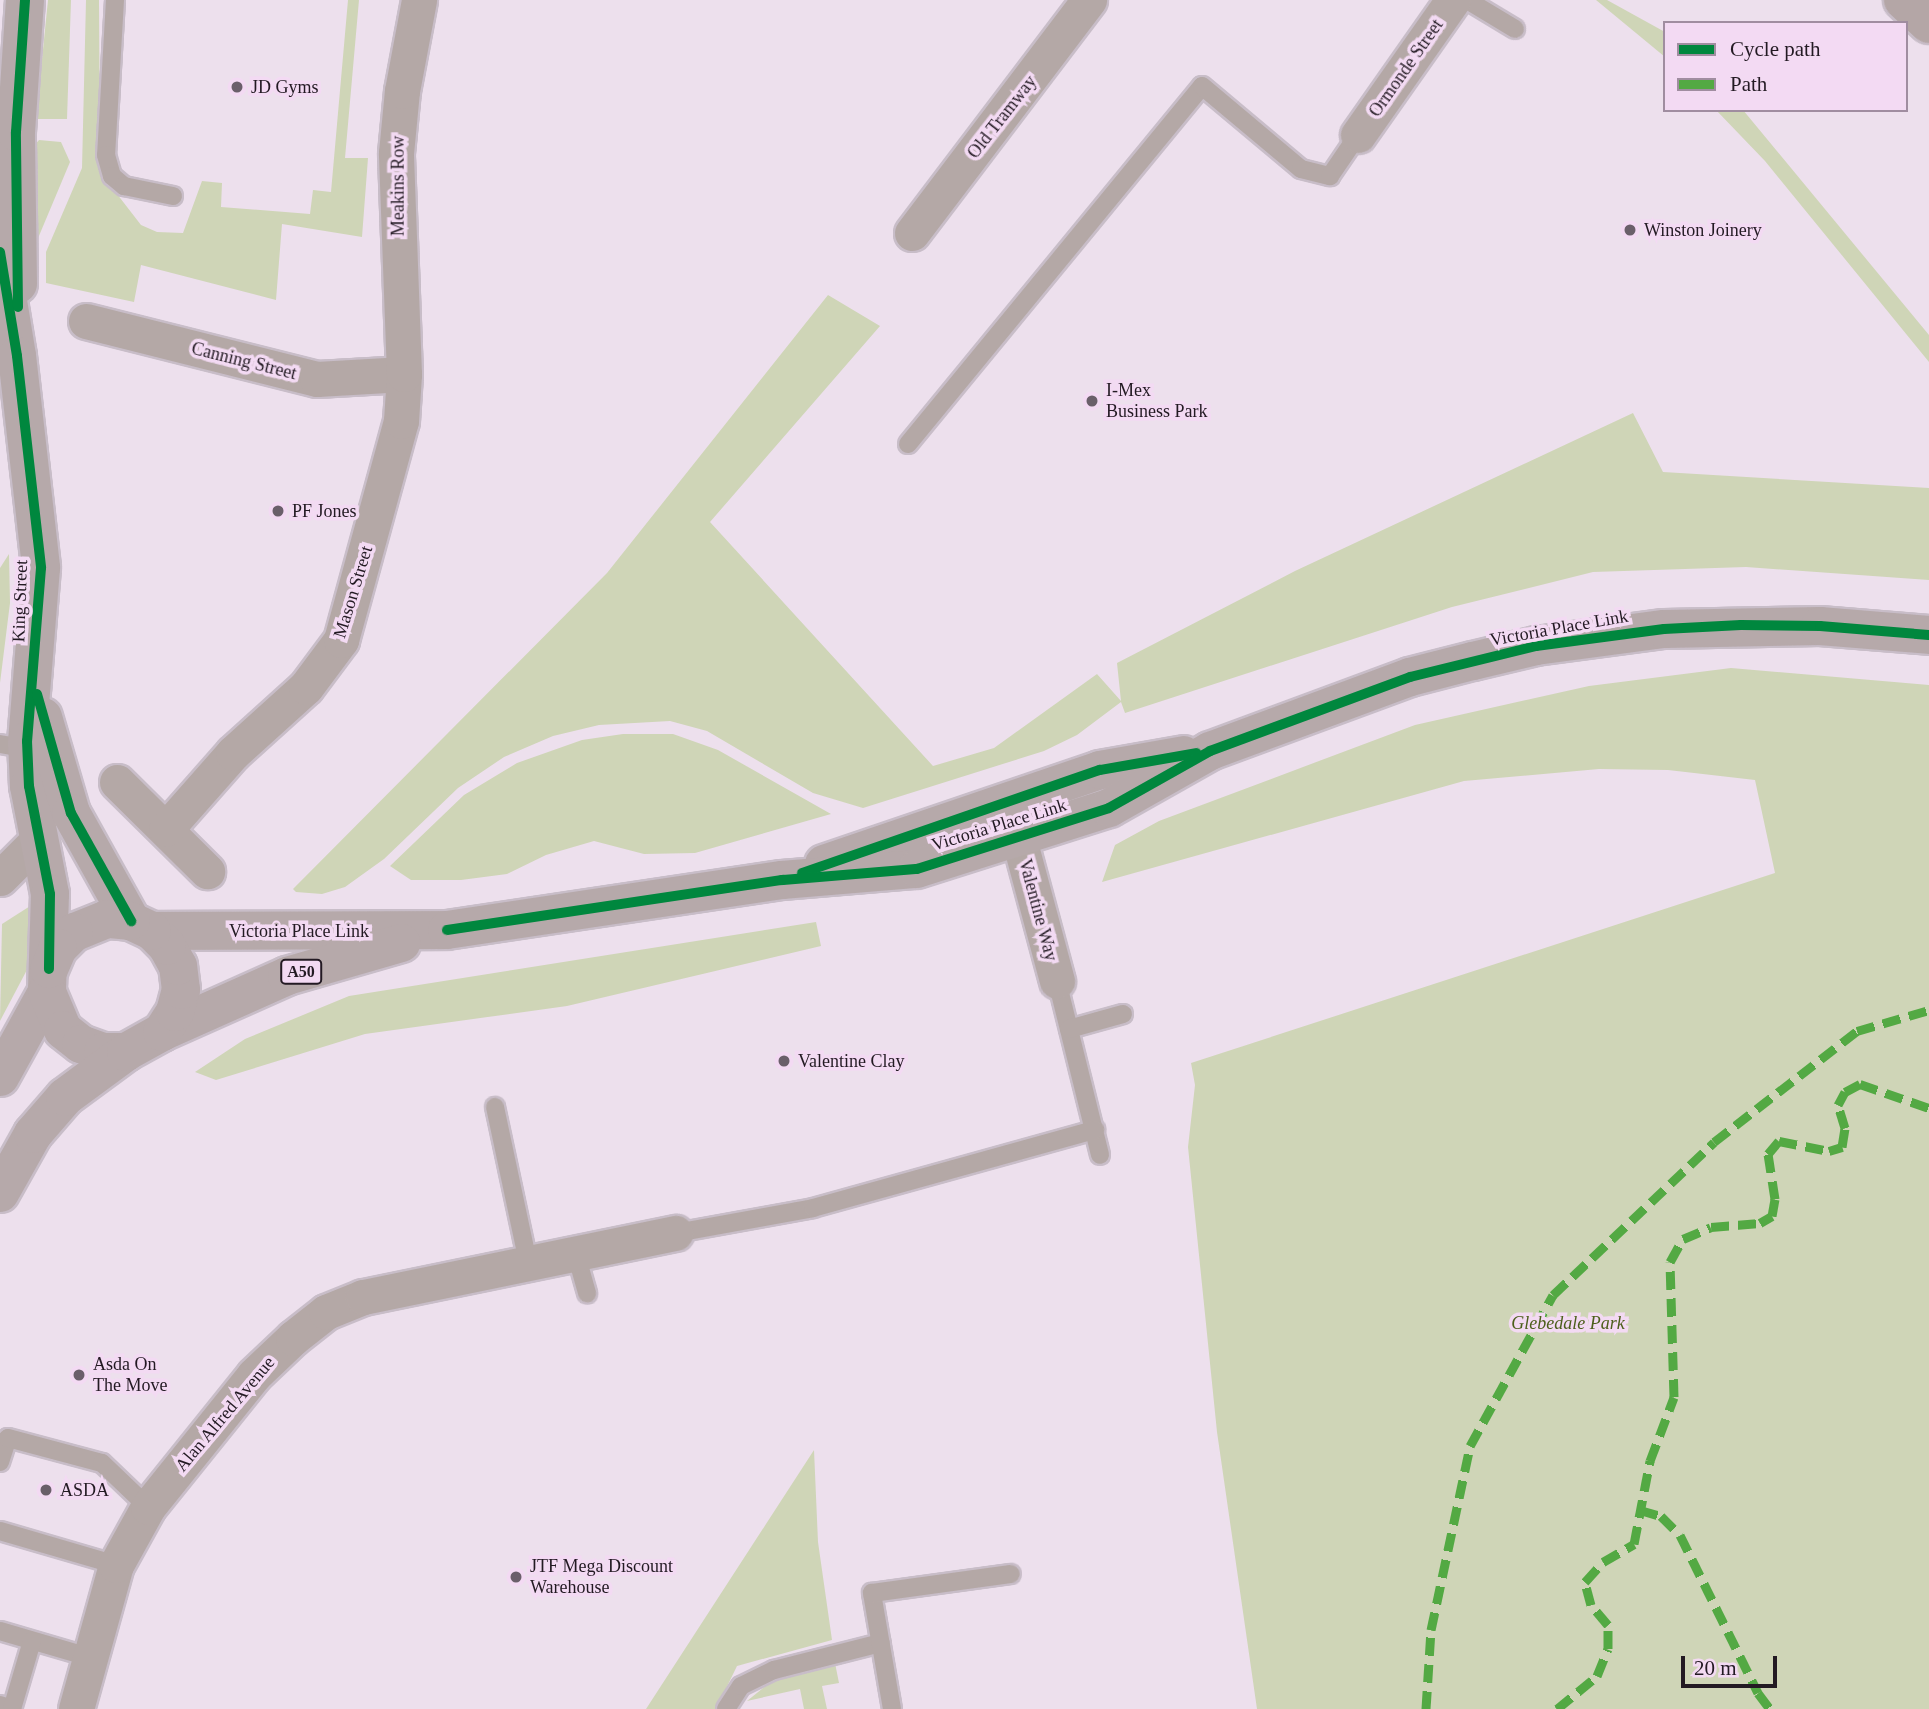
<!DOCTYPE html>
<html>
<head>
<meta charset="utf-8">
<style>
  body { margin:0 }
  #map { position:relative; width:1929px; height:1709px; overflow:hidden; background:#ede0ed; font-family:Georgia,serif }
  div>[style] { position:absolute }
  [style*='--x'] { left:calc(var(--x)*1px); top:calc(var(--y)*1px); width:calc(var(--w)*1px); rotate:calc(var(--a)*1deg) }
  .green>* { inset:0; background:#cfd5b7 }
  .roads { filter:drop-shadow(2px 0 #c8bdc8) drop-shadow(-2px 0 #c8bdc8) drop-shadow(0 2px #c8bdc8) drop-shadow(0 -2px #c8bdc8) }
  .lane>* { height:18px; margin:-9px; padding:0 9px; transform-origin:9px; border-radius:9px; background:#b4a8a6 }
  .street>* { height:35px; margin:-17.5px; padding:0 17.5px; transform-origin:17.5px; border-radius:17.5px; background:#b4a8a6 }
  .secondary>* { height:38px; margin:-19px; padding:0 19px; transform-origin:19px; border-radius:19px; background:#b4a6a6 }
  .primary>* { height:38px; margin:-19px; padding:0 19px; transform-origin:19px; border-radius:19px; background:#b6a9aa }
  .quiet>* { height:9px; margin-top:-4.5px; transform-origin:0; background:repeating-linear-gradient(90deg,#53a943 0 18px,transparent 0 27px) }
  .cycleway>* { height:10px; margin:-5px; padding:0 5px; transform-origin:5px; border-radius:5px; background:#00873e }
  .dots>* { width:19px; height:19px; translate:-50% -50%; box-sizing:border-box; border:4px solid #f3daf3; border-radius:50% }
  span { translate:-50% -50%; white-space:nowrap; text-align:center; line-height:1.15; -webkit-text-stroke:7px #f3daf3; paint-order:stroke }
  .shield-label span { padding:2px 5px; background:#f3daf3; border:2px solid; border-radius:5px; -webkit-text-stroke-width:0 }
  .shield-label { font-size:16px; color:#231a23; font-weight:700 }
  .street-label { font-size:18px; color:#231a23 }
  .poi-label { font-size:18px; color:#231a23 }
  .left { translate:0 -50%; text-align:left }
  .park-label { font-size:18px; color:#4c5f1b; font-style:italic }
  .legend { position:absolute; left:1663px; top:21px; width:245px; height:91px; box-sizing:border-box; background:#f3daf3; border:2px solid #a08da0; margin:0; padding:9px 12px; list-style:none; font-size:21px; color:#231a23 }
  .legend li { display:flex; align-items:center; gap:14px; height:35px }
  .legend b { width:35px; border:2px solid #a08da0 }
  .scale { position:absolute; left:1681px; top:1656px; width:96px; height:32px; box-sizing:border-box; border:4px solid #231a23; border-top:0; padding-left:9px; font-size:21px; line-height:24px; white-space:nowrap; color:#231a23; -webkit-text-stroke:5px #f3daf3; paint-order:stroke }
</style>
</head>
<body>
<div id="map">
  <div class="green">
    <div style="clip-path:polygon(48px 0,71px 0,67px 119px,36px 119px)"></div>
    <div style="clip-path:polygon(86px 0,99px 0,100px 172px,141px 225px,157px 232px,183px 233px,202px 181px,222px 183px,221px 207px,310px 214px,313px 190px,331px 192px,348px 0,359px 0,345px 158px,368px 158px,362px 237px,282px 224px,276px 300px,141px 265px,134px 302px,46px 283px,46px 252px,82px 168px)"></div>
    <div style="clip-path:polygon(1596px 0,1607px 0,1665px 32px,1665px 57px)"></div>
    <div style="clip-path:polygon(1716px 110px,1743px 110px,1929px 335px,1929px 362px,1765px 161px)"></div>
    <div style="clip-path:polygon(39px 140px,61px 142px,70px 162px,36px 243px,34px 146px)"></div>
    <div style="clip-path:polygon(828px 295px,880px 326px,710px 522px,933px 766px,994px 748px,1097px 674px,1121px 701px,1117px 663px,1295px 571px,1633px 413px,1663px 472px,1929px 488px,1929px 580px,1746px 567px,1593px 572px,1452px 607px,1125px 713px,1121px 702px,1077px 735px,1044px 751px,863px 808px,813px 793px,707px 731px,670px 721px,599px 725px,553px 736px,504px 757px,458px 788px,384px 859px,345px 887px,322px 894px,296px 892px,293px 889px,607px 573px)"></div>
    <div style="clip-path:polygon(9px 554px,10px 603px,0 683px,0 568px)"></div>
    <div style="clip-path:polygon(1731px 668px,1929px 685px,1929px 1709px,1257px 1709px,1217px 1432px,1188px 1147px,1195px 1085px,1191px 1063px,1775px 873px,1755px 780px,1668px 770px,1599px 769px,1464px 781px,1102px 882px,1115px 845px,1159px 821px,1415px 725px,1589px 686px)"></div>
    <div style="clip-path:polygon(623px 734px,673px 734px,718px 750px,831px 814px,695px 853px,644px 854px,594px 841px,546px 855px,507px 874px,461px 880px,411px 880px,390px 866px,464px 795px,517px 763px,582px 740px)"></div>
    <div style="clip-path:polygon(38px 901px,29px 966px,0 1021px,2px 924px)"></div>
    <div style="clip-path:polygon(816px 922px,821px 946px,567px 1006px,365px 1034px,216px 1080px,195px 1072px,245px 1039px,349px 996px)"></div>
    <div style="clip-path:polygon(814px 1450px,818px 1542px,832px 1640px,737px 1666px,716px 1709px,646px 1709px)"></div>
    <div style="clip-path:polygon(835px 1663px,839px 1683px,822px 1686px,827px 1709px,804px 1709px,800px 1689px,747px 1701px,773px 1680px)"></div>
  </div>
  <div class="roads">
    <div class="lane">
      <div style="--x:115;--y:0;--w:155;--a:93.3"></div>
      <div style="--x:106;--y:155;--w:22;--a:74"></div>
      <div style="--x:112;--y:176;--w:16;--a:40"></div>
      <div style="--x:124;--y:186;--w:50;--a:11.5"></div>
      <div style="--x:1467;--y:0;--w:56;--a:31.1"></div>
      <div style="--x:908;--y:444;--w:463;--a:-50.6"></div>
      <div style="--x:1202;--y:86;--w:129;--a:40"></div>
      <div style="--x:1301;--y:169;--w:30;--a:14"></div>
      <div style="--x:1330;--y:176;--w:50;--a:-55.7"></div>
      <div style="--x:0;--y:744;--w:28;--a:10"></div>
      <div style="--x:1057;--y:981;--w:179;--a:76.1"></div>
      <div style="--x:1069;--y:1029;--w:56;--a:-15.5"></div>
      <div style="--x:495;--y:1107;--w:158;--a:78"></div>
      <div style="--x:676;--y:1233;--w:139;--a:-10.3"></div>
      <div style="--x:813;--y:1208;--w:293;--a:-15.5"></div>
      <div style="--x:576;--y:1254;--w:41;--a:74.2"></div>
      <div style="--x:0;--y:1462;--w:25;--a:-72"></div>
      <div style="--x:8;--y:1438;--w:97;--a:14.9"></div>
      <div style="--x:102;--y:1463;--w:64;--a:43.7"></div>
      <div style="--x:0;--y:1531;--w:121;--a:16.3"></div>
      <div style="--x:0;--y:1631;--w:93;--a:16.3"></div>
      <div style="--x:0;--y:1705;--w:13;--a:18"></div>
      <div style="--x:12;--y:1709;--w:71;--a:-73.6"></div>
      <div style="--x:726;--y:1709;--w:27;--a:-57"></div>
      <div style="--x:741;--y:1686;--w:37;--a:-26"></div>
      <div style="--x:774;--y:1670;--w:110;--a:-14.2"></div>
      <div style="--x:892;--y:1709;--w:118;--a:-99.8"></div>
      <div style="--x:872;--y:1593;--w:140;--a:-7.8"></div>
    </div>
    <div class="street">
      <div style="--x:1358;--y:135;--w:165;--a:-54.9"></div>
      <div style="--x:912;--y:233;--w:293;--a:-52.8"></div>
      <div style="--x:86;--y:321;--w:238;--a:14.1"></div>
      <div style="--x:317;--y:379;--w:87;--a:-3.3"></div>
      <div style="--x:117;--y:782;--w:127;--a:44.7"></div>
      <div style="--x:166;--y:829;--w:101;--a:-48.6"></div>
      <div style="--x:233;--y:753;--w:98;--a:-42.1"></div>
      <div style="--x:306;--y:687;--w:59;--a:-53.3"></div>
      <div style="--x:341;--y:640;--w:227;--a:-74.7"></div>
      <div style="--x:401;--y:421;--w:47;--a:-86.3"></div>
      <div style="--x:404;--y:374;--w:221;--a:-92.1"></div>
      <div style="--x:396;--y:153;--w:62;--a:-84.5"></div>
      <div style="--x:402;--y:91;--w:93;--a:-79.4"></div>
      <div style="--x:1019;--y:839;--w:147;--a:75"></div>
      <div style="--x:0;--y:878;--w:54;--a:-45"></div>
      <div style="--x:76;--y:1709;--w:149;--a:-74.5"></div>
      <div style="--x:116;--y:1565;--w:66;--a:-61.1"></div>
      <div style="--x:148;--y:1507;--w:169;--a:-51.2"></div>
      <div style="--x:254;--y:1375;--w:54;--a:-43.5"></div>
      <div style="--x:293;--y:1338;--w:42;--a:-38.2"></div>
      <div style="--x:326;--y:1312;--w:40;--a:-22"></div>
      <div style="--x:363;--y:1297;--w:319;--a:-11.6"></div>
    </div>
    <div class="secondary">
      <div style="--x:1903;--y:0;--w:35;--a:43"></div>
    </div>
    <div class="primary">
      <div style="--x:0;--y:252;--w:105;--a:80.7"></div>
      <div style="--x:17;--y:356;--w:213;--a:83.5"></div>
      <div style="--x:41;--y:568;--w:174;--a:94.6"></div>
      <div style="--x:27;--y:741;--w:45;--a:87.5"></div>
      <div style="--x:29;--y:786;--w:110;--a:79"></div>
      <div style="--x:50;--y:894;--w:98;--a:91.8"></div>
      <div style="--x:47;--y:992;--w:97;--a:118.9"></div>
      <div style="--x:18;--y:284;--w:152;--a:-90.8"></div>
      <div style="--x:16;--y:132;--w:132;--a:-86.1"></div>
      <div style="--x:43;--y:717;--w:100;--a:73.7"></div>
      <div style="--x:71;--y:813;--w:124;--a:60.9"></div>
      <div style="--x:824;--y:864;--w:292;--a:-18.8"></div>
      <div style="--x:1100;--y:770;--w:85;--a:-10.1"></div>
      <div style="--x:152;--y:931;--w:295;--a:-0.2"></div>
      <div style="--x:447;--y:930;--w:339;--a:-8.5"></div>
      <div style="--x:782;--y:880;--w:135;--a:-4.7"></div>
      <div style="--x:917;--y:869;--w:201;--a:-17.6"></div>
      <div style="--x:1109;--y:808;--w:116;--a:-29.4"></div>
      <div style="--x:1210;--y:751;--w:213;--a:-20.3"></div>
      <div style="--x:1410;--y:677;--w:65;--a:-14.3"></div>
      <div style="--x:1473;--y:661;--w:65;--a:-13.4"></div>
      <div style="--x:1536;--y:646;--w:129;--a:-7.6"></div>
      <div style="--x:1664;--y:629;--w:156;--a:-1.1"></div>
      <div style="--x:1820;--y:626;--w:109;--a:4.7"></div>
      <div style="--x:47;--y:992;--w:41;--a:67.2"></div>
      <div style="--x:63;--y:1030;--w:23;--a:38"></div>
      <div style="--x:81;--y:1044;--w:23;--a:20"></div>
      <div style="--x:103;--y:1052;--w:23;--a:0"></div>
      <div style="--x:162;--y:1032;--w:137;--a:-24.1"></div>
      <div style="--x:287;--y:976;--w:119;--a:-16.1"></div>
      <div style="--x:0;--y:1193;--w:68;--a:-60.8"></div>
      <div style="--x:33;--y:1134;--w:49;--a:-49.1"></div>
      <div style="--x:65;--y:1097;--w:76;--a:-36.4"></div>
      <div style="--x:126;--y:1052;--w:41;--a:-29.1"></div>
      <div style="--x:162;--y:1032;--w:24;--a:-57"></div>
      <div style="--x:175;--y:1012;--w:23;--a:-75"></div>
      <div style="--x:181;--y:990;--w:24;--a:-97"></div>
      <div style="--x:178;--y:966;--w:23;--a:-119"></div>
      <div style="--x:167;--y:946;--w:21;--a:-135"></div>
      <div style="--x:152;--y:931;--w:23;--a:-155"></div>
      <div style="--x:131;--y:921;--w:24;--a:-175"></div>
      <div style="--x:107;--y:919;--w:35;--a:158"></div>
      <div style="--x:74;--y:932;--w:23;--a:135"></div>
      <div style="--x:58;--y:948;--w:23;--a:113"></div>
    </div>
  </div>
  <div class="quiet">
    <div style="--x:1640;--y:1510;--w:22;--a:16"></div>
    <div style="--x:1661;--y:1516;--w:27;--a:45"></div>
    <div style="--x:1680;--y:1535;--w:176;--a:63.7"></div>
    <div style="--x:1758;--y:1693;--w:20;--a:53"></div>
    <div style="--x:1426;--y:1709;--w:79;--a:-86.4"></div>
    <div style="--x:1431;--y:1630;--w:188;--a:-78"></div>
    <div style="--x:1470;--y:1446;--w:172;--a:-61.2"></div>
    <div style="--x:1553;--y:1295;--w:222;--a:-43.5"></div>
    <div style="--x:1714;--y:1142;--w:181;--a:-37.8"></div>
    <div style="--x:1857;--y:1031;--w:75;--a:-16.3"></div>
    <div style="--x:1557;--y:1709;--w:52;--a:-39.5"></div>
    <div style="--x:1597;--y:1676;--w:29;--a:-68"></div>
    <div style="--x:1608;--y:1649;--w:24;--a:-90"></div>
    <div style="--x:1608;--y:1625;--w:26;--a:-130"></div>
    <div style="--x:1591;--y:1605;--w:24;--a:-105"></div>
    <div style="--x:1585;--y:1582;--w:27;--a:-48"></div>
    <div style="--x:1603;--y:1562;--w:36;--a:-30"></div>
    <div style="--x:1634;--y:1544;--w:85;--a:-79.1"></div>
    <div style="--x:1650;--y:1461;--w:68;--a:-69.4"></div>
    <div style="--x:1674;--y:1397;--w:135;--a:-91.7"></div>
    <div style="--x:1670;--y:1262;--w:26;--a:-61"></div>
    <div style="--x:1683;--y:1239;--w:30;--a:-23"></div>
    <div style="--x:1711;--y:1227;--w:49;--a:-4.7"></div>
    <div style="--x:1760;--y:1223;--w:14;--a:-30"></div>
    <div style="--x:1772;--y:1216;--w:17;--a:-80"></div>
    <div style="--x:1775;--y:1199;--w:46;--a:-98.8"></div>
    <div style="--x:1768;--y:1154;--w:17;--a:-50"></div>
    <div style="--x:1779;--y:1141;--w:51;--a:11.3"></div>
    <div style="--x:1829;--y:1151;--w:14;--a:-17"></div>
    <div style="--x:1842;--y:1147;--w:19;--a:-81"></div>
    <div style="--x:1845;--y:1128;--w:24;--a:-107"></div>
    <div style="--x:1838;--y:1105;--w:15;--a:-62"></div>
    <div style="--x:1845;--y:1092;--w:17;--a:-28"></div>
    <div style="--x:1860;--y:1084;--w:73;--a:19.2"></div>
  </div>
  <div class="cycleway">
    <div style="--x:0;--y:252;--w:105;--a:80.7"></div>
    <div style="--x:17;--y:356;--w:213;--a:83.5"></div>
    <div style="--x:41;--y:568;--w:174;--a:94.6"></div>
    <div style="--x:27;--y:741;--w:45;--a:87.5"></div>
    <div style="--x:29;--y:786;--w:110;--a:79"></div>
    <div style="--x:50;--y:894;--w:75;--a:90.8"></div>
    <div style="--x:18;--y:307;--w:175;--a:-90.7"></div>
    <div style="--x:16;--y:132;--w:132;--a:-86.1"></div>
    <div style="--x:37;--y:694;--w:124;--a:74.1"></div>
    <div style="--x:71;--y:813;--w:124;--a:60.9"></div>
    <div style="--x:802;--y:873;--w:315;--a:-19.1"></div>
    <div style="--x:1100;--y:770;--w:98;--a:-9.9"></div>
    <div style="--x:447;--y:930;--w:339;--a:-8.5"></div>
    <div style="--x:782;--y:880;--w:135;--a:-4.7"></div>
    <div style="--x:917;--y:869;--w:201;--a:-17.6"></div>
    <div style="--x:1109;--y:808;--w:116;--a:-29.4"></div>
    <div style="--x:1210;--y:751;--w:213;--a:-20.3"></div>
    <div style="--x:1410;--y:677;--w:130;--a:-13.8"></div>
    <div style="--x:1536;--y:646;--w:129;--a:-7.6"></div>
    <div style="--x:1664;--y:629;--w:77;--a:-3"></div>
    <div style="--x:1741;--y:625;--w:79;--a:0.7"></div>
    <div style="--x:1820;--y:626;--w:109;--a:4.7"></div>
  </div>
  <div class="dots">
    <div style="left:237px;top:87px;background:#6a5f6a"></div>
    <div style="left:1630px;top:230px;background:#6a5f6a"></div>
    <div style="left:1092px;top:401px;background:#6a5f6a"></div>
    <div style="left:278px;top:511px;background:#6a5f6a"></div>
    <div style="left:784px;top:1061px;background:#6a5f6a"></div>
    <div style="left:79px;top:1375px;background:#6a5f6a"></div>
    <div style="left:46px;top:1490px;background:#6a5f6a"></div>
    <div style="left:516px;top:1577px;background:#6a5f6a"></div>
  </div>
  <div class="shield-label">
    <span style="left:301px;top:972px">A50</span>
  </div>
  <div class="street-label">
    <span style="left:1406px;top:68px;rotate:-55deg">Ormonde Street</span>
    <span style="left:1002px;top:117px;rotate:-52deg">Old Tramway</span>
    <span style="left:398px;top:186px;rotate:-90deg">Meakins Row</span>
    <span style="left:244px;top:361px;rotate:14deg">Canning Street</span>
    <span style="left:353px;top:592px;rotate:-73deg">Mason Street</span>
    <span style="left:20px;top:601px;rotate:-88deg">King Street</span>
    <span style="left:1559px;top:628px;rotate:-10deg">Victoria Place Link</span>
    <span style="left:999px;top:825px;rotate:-17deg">Victoria Place Link</span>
    <span style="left:1038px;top:910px;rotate:75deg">Valentine Way</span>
    <span style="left:299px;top:931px">Victoria Place Link</span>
    <span style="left:225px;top:1414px;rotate:-50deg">Alan Alfred Avenue</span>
  </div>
  <div class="poi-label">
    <span class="left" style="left:251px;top:87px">JD Gyms</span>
    <span class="left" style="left:1644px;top:230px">Winston Joinery</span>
    <span class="left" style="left:1106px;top:401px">I-Mex<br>Business Park</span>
    <span class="left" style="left:292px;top:511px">PF Jones</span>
    <span class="left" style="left:798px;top:1061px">Valentine Clay</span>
    <span class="left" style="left:93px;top:1375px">Asda On<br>The Move</span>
    <span class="left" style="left:60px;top:1490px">ASDA</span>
    <span class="left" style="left:530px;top:1577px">JTF Mega Discount<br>Warehouse</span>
  </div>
  <div class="park-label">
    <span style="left:1568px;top:1323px">Glebedale Park</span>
  </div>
  <ul class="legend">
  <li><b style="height:9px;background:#00873e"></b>Cycle path</li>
  <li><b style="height:9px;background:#53a943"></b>Path</li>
  </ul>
  <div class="scale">20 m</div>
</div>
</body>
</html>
